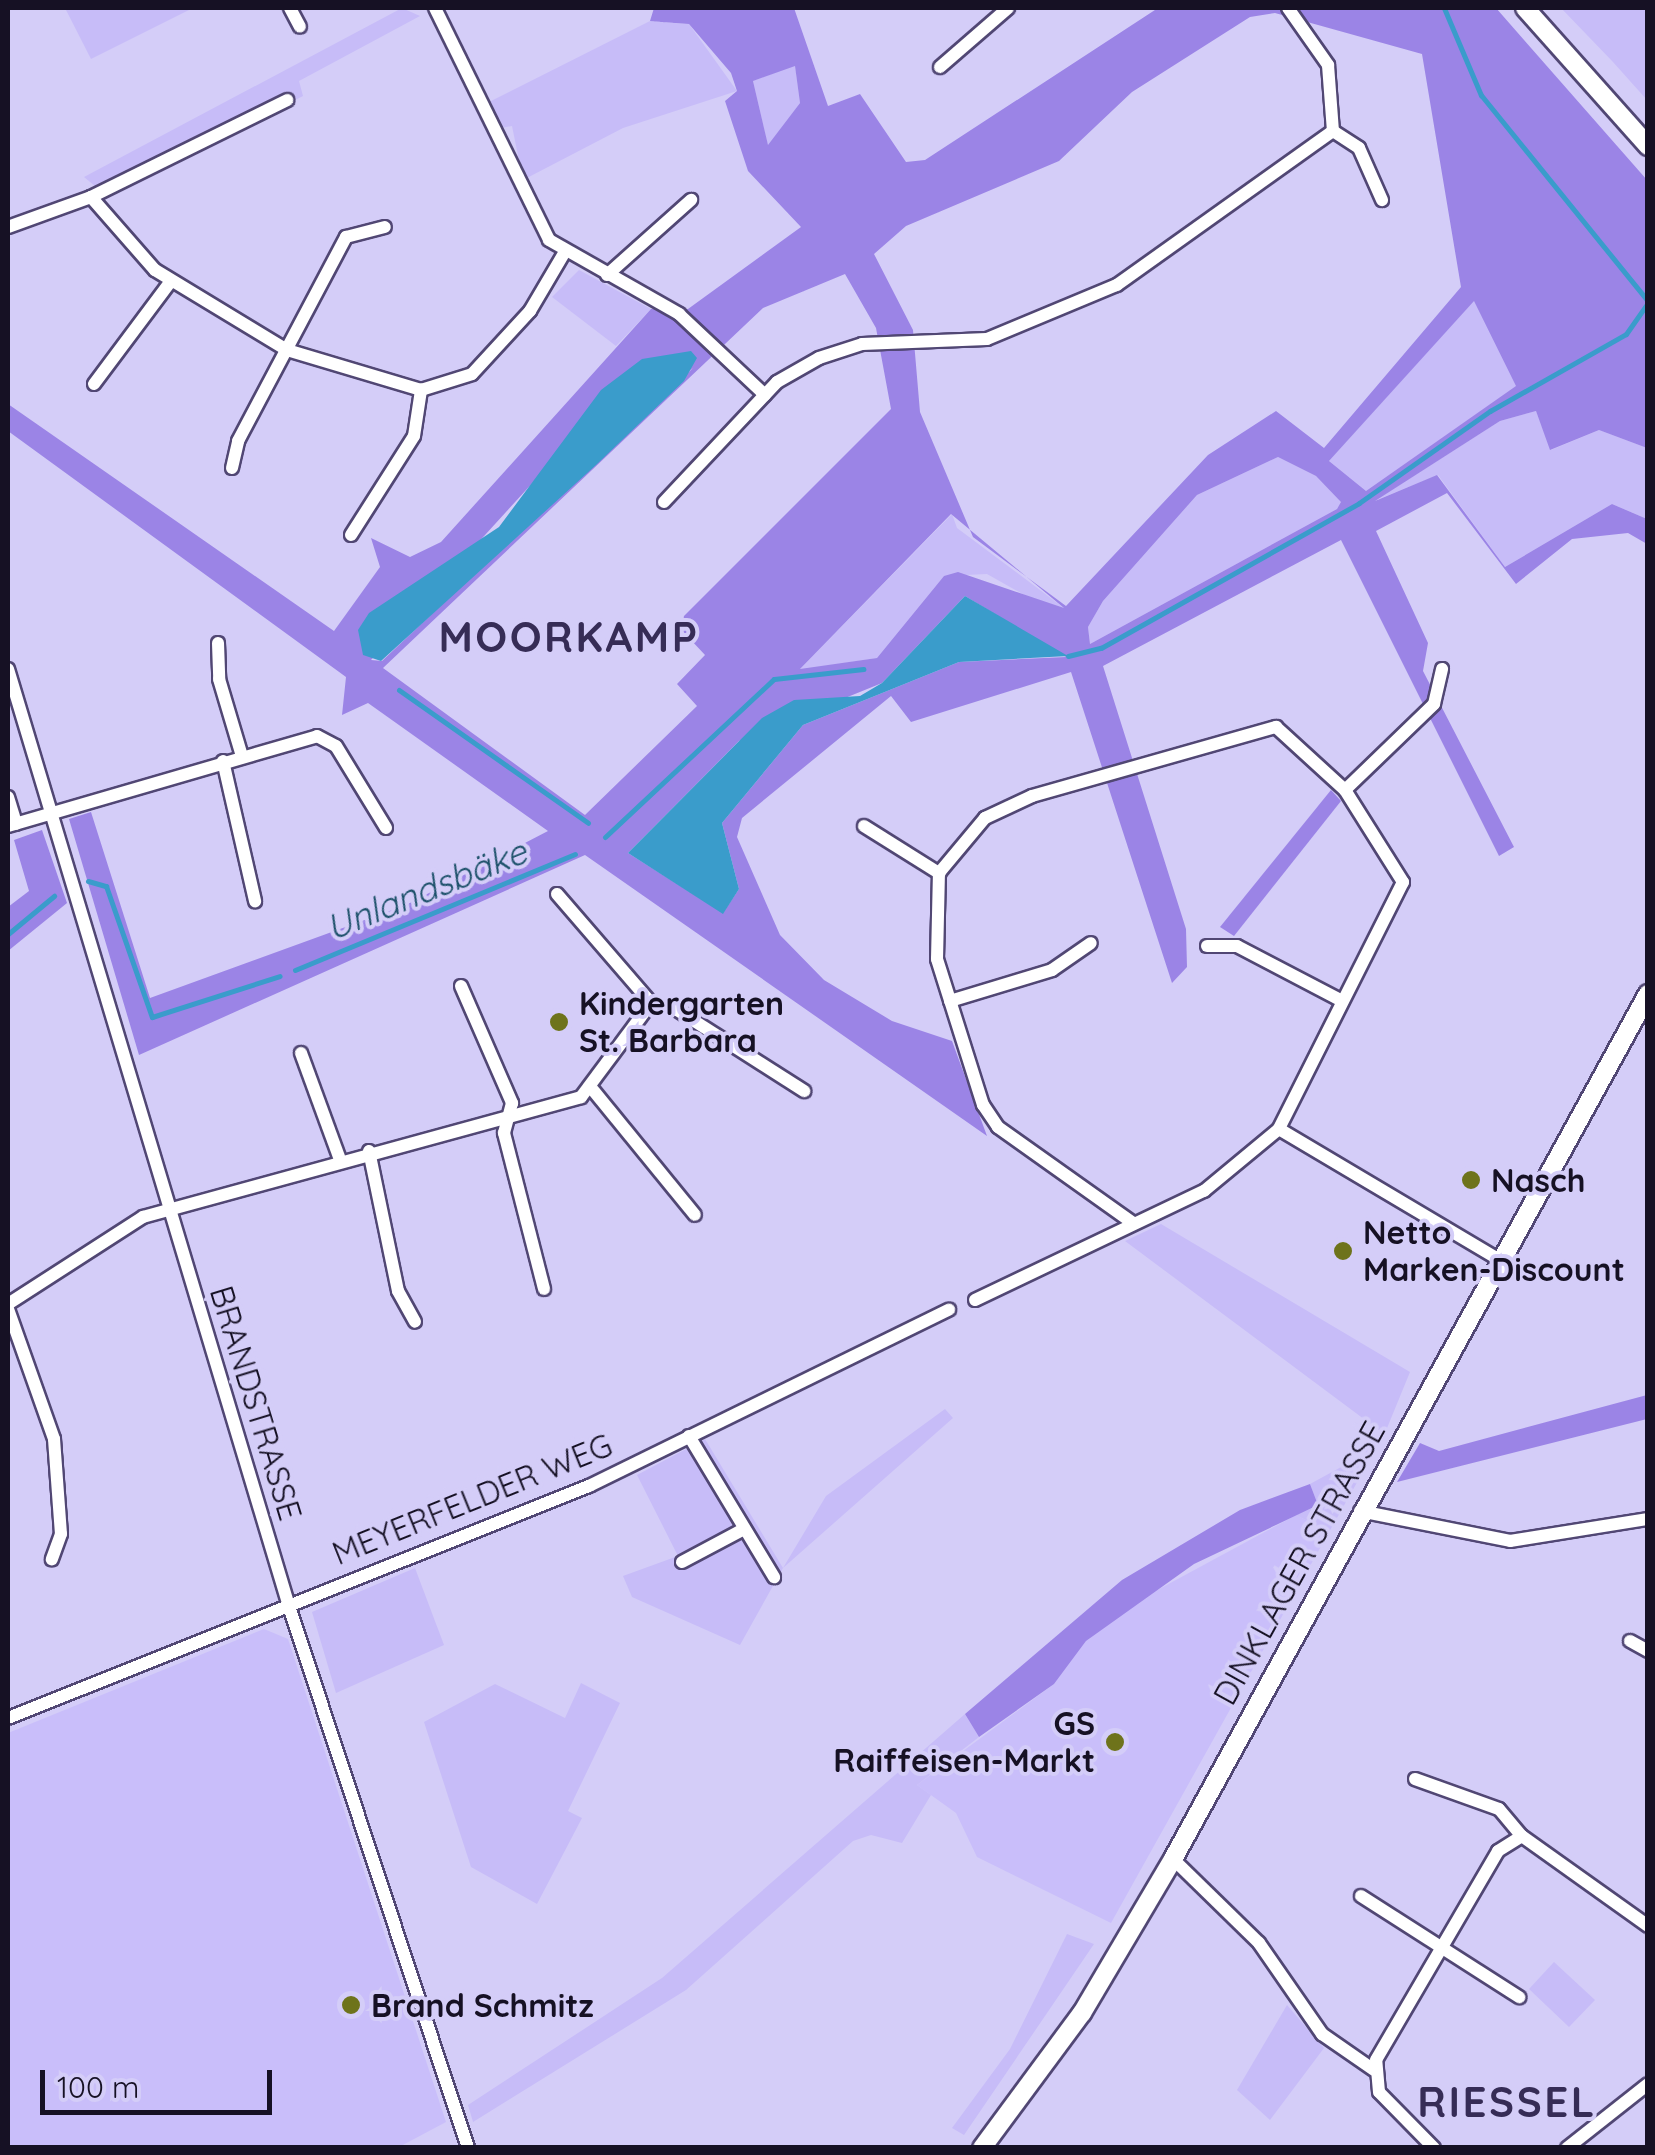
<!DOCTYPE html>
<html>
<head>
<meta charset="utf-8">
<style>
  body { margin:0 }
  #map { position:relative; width:1655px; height:2155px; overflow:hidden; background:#d4cdf8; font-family:Quicksand,sans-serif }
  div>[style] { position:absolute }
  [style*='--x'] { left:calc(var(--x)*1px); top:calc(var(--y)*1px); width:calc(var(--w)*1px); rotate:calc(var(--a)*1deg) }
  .built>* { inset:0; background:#c9befa }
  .green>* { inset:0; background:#c7bcf8 }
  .forest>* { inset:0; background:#9b84e6 }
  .water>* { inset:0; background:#3a9ccb }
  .stream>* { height:5px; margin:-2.5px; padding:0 2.5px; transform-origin:2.5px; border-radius:2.5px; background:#3a9ccb }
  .roads { filter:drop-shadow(2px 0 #514774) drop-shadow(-2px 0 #514774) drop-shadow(0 2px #514774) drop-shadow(0 -2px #514774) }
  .street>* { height:12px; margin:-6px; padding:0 6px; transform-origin:6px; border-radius:6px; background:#fff }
  .secondary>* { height:18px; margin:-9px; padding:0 9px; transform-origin:9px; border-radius:9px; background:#fff }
  .dots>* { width:28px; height:28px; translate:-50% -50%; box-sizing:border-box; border:5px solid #d4cdf8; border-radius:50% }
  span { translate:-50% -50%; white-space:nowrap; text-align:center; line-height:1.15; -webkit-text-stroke:8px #d4cdf8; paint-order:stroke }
  .poi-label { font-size:32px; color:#161124; font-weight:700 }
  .left { translate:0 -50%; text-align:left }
  .right { translate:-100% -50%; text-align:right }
  .street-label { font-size:32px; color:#161124 }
  .water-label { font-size:35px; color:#1d516a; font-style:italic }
  .district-label { font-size:42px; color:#362c56; font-weight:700; letter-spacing:2.5px }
  .frame { position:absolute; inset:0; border:10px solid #161124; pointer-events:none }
  .scale { position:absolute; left:40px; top:2070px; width:232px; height:45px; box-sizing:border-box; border:5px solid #161124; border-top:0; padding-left:12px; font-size:30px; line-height:35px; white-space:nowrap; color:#161124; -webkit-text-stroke:8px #d4cdf8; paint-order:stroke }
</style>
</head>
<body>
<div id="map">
  <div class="built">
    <div style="clip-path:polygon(1296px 1515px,1329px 1532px,1111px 1923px,977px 1857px,956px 1813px,917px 1785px,1054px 1684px,1086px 1641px,1150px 1594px)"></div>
    <div style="clip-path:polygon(264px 1629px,288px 1639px,446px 2122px,399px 2147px,8px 2148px,8px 1733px)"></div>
  </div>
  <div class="green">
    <div style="clip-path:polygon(65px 8px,193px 8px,91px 59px)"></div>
    <div style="clip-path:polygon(402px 8px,420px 16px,299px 81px,303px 96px,107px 196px,84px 177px)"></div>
    <div style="clip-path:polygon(1561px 8px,1647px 8px,1647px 100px,1613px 62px)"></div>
    <div style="clip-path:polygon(650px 21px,689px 24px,737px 91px,623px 128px,523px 180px,512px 126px,501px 128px,487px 103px)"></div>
    <div style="clip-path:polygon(795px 65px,800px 103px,768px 146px,753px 81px)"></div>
    <div style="clip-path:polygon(579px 270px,651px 309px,616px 346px,552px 297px)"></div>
    <div style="clip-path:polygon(1474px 300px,1517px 386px,1366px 491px,1329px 461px)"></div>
    <div style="clip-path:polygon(1536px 411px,1551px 450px,1599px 430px,1647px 448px,1647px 519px,1612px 504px,1505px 567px,1438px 475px,1374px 501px,1500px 421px)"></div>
    <div style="clip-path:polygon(1278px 457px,1316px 476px,1342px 502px,1337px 509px,1090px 644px,1088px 627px,1103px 601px,1197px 495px)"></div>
    <div style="clip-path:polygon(952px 514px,957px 528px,1064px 608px,1049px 609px,987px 574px,944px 576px,877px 658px,799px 670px)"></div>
    <div style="clip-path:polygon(1161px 1224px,1410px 1372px,1385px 1433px,1329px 1532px,1296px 1515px,1318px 1505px,1310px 1484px,1356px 1459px,1380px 1431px,1125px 1241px)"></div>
    <div style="clip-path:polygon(945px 1409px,953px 1418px,783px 1568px,740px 1645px,632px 1597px,623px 1576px,678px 1556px,637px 1475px,705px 1439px,783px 1568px,826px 1496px)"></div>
    <div style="clip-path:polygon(415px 1568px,444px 1645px,336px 1693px,312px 1612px)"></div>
    <div style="clip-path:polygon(581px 1683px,620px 1703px,568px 1811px,582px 1818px,537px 1904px,471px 1867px,424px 1722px,495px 1684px,565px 1718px)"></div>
    <div style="clip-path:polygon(965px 1714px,979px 1737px,917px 1785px,931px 1795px,902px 1843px,871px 1835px,853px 1841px,686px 1990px,473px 2122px,468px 2105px,662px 1978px)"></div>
    <div style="clip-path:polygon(1067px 1934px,1094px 1944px,964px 2135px,952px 2128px,1010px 2049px)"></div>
    <div style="clip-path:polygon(1554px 1962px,1595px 2000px,1569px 2027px,1529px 1989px)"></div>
    <div style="clip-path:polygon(1287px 2005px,1324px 2048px,1270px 2120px,1237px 2090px)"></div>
  </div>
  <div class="forest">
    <div style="clip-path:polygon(evenodd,654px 8px,794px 8px,828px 106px,860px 94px,906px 162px,925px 160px,1158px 8px,1496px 8px,1647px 180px,1647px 448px,1599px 430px,1550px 450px,1536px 411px,1500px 421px,1375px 501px,1437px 475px,1505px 567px,1612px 504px,1647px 519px,1647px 544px,1628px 533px,1572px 539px,1516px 584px,1447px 493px,1376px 531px,1428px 643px,1423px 671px,1514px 847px,1499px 856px,1341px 540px,1103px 666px,1186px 929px,1187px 967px,1172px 983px,1071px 672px,911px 722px,891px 696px,742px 818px,737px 837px,780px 935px,824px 980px,892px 1021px,952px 1041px,987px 1136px,585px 855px,139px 1055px,69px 819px,91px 812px,150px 998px,406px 905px,548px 831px,368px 703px,342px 715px,346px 677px,8px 431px,8px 404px,334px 631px,380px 567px,371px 538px,410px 557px,441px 542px,651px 309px,688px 309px,801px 227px,748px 171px,725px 101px,737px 91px,731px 73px,689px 24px,650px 21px,654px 8px,1275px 13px,1422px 54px,1461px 287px,1324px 448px,1276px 411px,1208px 455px,1066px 606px,973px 537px,920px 412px,913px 330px,874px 254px,906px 226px,1059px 161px,1132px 92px,1250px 17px,1275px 13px,654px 8px,795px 66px,800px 103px,768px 145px,753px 81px,795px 66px,654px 8px,845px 274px,876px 328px,891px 409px,676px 624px,705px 655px,677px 684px,697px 706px,585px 815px,383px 668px,763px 308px,845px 274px,654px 8px,1474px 301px,1516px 386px,1366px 491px,1329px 461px,1474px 301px,654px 8px,693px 368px,382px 661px,371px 660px,537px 478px,693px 368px,654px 8px,1278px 457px,1316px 476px,1341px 502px,1337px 509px,1090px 644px,1088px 627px,1103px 601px,1197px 495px,1278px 457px,654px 8px,951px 514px,1064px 608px,958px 572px,944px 576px,877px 658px,800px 669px,951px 514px,654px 8px,965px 596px,1066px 657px,959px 662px,803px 725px,722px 823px,739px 889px,723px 913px,628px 853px,739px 741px,882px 683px,965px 596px)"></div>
    <div style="clip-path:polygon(1331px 790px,1341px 801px,1234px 936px,1220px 927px)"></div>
    <div style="clip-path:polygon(42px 830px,67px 903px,8px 951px,8px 907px,29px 891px,14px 840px)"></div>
    <div style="clip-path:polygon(1647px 1395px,1647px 1419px,1397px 1482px,1420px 1443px,1439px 1451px)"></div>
    <div style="clip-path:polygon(1310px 1484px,1318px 1505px,1194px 1564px,1086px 1641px,1054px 1684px,979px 1737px,965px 1714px,1122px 1580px,1240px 1510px)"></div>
  </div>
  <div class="water">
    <div style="clip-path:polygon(691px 351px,697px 358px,684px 381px,596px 465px,381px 661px,363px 655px,358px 630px,369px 613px,499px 527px,601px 390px,642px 359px)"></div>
    <div style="clip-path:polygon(965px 596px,1068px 656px,959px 662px,803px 725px,722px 823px,739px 889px,723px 914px,628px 853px,762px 718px,794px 700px,860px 696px,882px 683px)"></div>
  </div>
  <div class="stream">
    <div style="--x:1444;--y:8;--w:95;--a:67"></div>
    <div style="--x:1481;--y:95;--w:265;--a:51"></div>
    <div style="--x:1068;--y:656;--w:34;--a:-14"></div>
    <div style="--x:1101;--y:648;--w:296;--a:-29.3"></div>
    <div style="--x:1359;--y:503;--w:160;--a:-35.1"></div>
    <div style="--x:1490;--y:411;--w:156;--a:-29.5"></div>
    <div style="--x:1626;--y:334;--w:38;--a:-55"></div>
    <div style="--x:399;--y:690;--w:231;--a:35.1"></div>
    <div style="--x:605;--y:837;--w:231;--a:-43.1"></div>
    <div style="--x:774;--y:679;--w:90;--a:-6.4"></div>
    <div style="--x:88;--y:881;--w:19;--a:16"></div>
    <div style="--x:106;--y:886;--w:139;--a:70.7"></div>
    <div style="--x:152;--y:1017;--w:134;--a:-17.8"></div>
    <div style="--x:8;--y:934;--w:60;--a:-39.6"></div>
    <div style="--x:295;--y:970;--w:303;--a:-22.5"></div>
  </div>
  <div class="roads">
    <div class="street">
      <div style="--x:290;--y:8;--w:21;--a:62"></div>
      <div style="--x:435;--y:8;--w:258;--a:63.8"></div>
      <div style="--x:549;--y:240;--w:150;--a:29.6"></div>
      <div style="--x:679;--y:314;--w:118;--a:43.3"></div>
      <div style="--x:1288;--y:8;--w:70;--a:54.9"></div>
      <div style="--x:1328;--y:65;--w:66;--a:85.7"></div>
      <div style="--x:1333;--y:131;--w:31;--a:33"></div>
      <div style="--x:1359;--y:148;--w:57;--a:66.1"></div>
      <div style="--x:940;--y:67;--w:90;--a:-40.9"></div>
      <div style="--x:91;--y:197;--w:97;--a:48.8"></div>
      <div style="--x:155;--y:270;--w:154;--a:31.2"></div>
      <div style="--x:287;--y:350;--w:140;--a:16.6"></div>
      <div style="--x:421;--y:390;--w:53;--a:-17.4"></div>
      <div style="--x:472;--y:374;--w:86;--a:-47.4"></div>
      <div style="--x:530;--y:311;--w:65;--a:-59.5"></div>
      <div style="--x:8;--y:227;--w:88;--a:-19.9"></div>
      <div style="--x:91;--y:197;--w:219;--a:-26.3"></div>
      <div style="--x:607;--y:275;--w:113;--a:-41.8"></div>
      <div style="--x:94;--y:384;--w:129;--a:-53.2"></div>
      <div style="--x:232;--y:468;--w:28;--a:-77"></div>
      <div style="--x:238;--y:441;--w:231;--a:-62.1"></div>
      <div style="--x:346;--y:237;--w:40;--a:-14.4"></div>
      <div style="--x:664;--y:502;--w:165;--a:-46.7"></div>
      <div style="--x:777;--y:382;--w:48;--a:-29.7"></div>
      <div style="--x:819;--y:358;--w:45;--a:-18"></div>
      <div style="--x:862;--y:344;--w:125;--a:-2.3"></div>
      <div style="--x:987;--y:339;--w:141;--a:-22.6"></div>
      <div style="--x:1117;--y:285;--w:265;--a:-35.5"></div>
      <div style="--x:351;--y:535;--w:117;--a:-57.5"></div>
      <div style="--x:414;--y:436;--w:47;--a:-81.3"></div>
      <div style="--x:218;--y:643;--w:36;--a:88"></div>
      <div style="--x:219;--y:679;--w:80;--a:73.4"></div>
      <div style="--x:8;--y:669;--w:975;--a:73.31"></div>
      <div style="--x:288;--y:1603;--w:574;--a:71.72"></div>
      <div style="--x:223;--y:761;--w:144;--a:77.1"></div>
      <div style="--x:1345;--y:790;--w:124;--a:-44"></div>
      <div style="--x:1434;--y:704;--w:36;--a:-77"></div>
      <div style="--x:8;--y:797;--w:28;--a:73"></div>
      <div style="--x:8;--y:826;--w:322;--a:-16.2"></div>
      <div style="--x:317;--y:736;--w:21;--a:28"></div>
      <div style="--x:336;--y:746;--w:96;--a:58.6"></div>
      <div style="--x:864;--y:826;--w:89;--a:32.1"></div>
      <div style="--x:557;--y:894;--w:144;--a:49.2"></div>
      <div style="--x:651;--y:1003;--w:27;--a:15"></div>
      <div style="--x:677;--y:1010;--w:151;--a:32.5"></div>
      <div style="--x:1207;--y:946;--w:30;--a:0"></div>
      <div style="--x:1237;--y:946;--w:119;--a:27.6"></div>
      <div style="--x:461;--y:986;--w:128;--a:66.4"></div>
      <div style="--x:512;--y:1103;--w:31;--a:105"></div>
      <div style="--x:504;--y:1133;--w:161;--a:75.6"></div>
      <div style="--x:950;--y:1001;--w:107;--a:-16.9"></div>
      <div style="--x:1052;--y:970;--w:47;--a:-34.7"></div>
      <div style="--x:301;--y:1053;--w:111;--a:69.9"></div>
      <div style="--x:593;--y:1090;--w:161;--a:50.8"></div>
      <div style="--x:369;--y:1151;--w:143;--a:78.3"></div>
      <div style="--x:398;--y:1291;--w:35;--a:61"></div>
      <div style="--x:1133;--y:1223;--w:166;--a:-144.6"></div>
      <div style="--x:998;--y:1127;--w:27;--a:-124"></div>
      <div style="--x:983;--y:1105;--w:153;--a:-107.5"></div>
      <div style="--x:937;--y:959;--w:86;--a:-88.7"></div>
      <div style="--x:939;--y:873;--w:72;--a:-50.1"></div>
      <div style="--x:985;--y:818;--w:52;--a:-25.1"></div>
      <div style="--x:1032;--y:796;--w:254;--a:-15.8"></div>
      <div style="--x:1276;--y:727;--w:93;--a:42.4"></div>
      <div style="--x:1345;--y:790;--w:109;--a:57.8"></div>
      <div style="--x:1403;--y:882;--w:276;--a:116.7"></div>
      <div style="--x:1279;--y:1129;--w:255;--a:30.7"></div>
      <div style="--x:975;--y:1300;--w:254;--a:-25.5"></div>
      <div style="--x:1204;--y:1191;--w:97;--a:-39.6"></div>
      <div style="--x:8;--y:1304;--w:161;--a:-32.8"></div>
      <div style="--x:143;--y:1217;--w:454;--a:-15.3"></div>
      <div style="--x:581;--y:1097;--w:117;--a:-53.3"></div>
      <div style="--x:8;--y:1309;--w:138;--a:70.5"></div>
      <div style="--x:54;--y:1439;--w:95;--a:85.8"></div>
      <div style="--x:61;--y:1534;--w:27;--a:110"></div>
      <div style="--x:689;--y:1436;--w:165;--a:58.9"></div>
      <div style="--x:1360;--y:1511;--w:153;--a:11.3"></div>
      <div style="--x:1510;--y:1541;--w:140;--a:-9.1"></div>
      <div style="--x:682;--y:1562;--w:70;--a:-28"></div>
      <div style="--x:1630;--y:1641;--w:21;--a:29"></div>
      <div style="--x:8;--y:1718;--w:626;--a:-21.77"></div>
      <div style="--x:589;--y:1486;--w:401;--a:-26.1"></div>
      <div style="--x:1415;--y:1779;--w:89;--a:19.7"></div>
      <div style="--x:1499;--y:1809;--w:35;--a:50"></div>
      <div style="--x:1522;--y:1836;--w:155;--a:35.5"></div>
      <div style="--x:1173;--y:1859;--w:120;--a:44.3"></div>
      <div style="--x:1259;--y:1943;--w:111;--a:55.3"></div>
      <div style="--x:1322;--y:2034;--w:63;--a:34.7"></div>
      <div style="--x:1361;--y:1896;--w:188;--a:32.6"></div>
      <div style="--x:1434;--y:2148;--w:78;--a:-134.5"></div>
      <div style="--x:1379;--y:2092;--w:32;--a:-95"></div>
      <div style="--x:1376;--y:2060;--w:242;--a:-59.7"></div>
      <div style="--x:1498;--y:1851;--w:28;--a:-32"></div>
      <div style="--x:1567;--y:2148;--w:103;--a:-38.3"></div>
    </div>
    <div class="secondary">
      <div style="--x:1525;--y:8;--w:185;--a:48.3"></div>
      <div style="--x:982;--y:2148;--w:168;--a:-53.5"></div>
      <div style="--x:1082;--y:2013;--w:179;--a:-59.4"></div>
      <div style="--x:1173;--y:1859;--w:987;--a:-61.23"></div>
    </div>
  </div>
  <div class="dots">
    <div style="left:559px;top:1022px;background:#6e731b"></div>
    <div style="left:1471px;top:1180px;background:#6e731b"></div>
    <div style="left:1343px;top:1251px;background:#6e731b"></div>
    <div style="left:1115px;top:1742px;background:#6e731b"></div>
    <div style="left:351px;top:2005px;background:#6e731b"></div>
  </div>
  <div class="poi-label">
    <span class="left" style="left:579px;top:1022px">Kindergarten<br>St. Barbara</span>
    <span class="left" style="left:1491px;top:1180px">Nasch</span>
    <span class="left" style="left:1363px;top:1251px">Netto<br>Marken-Discount</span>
    <span class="right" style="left:1095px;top:1742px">GS<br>Raiffeisen-Markt</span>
    <span class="left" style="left:371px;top:2005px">Brand Schmitz</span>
  </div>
  <div class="street-label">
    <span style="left:256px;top:1403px;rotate:73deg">BRANDSTRASSE</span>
    <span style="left:472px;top:1499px;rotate:-22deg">MEYERFELDER WEG</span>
    <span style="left:1299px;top:1563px;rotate:-61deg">DINKLAGER STRASSE</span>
  </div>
  <div class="water-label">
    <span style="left:426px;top:889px;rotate:-22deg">Unlandsbäke</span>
  </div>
  <div class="district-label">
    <span style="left:569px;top:637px">MOORKAMP</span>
    <span style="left:1507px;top:2102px">RIESSEL</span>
  </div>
  <div class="frame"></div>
  <div class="scale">100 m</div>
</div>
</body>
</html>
